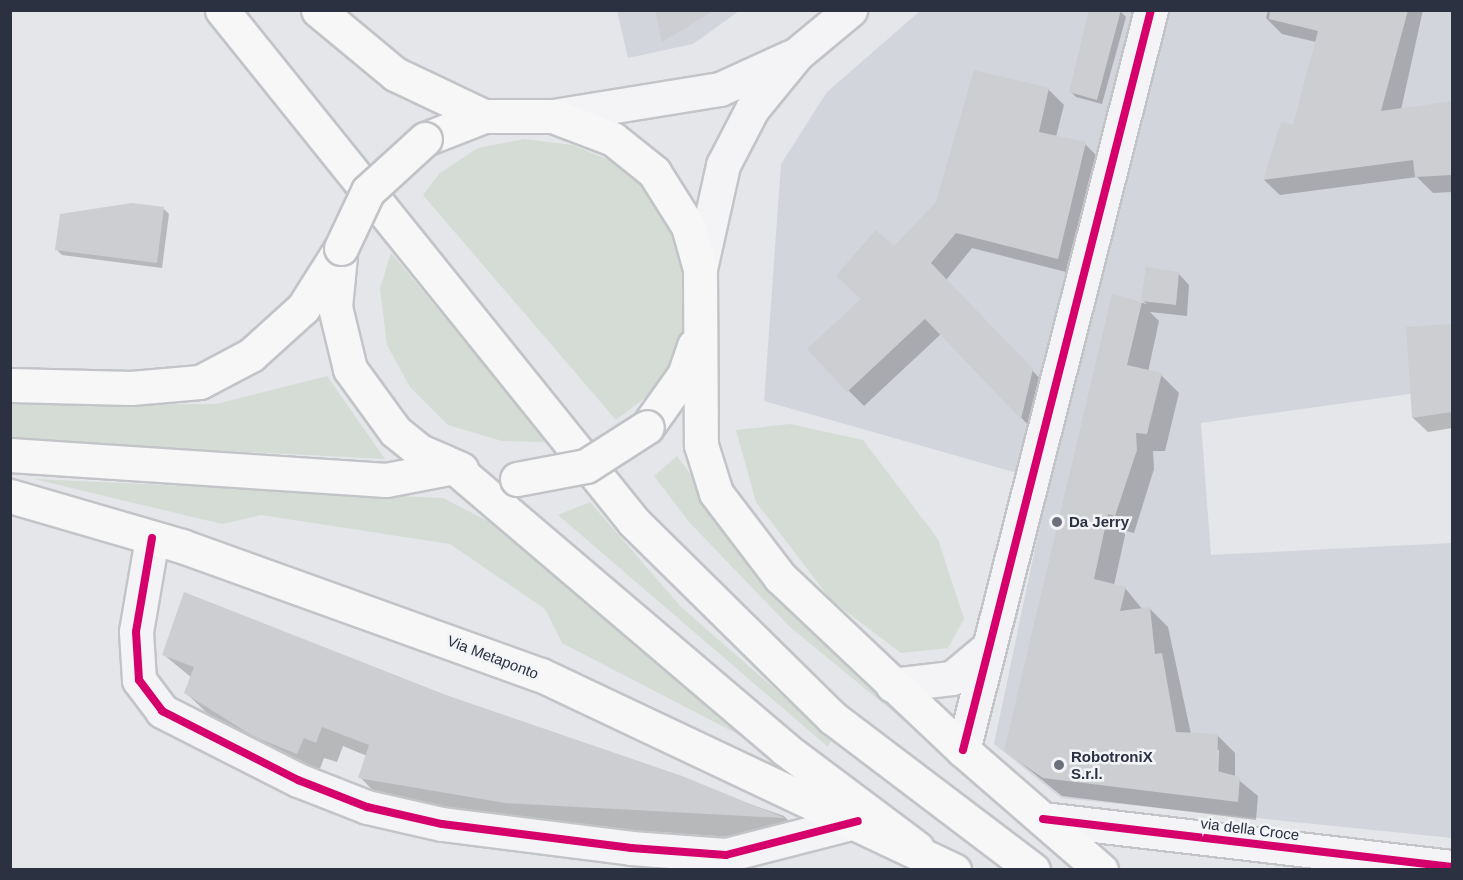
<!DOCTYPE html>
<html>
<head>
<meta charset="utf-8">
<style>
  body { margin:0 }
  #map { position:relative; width:1463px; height:880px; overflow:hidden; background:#e4e6e9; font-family:Helvetica,sans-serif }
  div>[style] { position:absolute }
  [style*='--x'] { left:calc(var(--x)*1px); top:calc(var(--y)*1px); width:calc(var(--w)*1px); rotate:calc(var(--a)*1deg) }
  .built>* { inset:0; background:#d3d5dc }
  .green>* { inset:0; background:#d4dcd5 }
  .shadow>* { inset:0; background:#0003 }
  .building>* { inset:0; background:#cdced1 }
  .roads { filter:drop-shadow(2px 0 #c2c4c7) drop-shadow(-2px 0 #c2c4c7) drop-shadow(0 2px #c2c4c7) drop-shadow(0 -2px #c2c4c7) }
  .minor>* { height:33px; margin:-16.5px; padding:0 16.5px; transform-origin:16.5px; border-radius:16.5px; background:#f4f4f6 }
  .major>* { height:33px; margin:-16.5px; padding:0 16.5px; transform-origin:16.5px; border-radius:16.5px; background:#f7f7f8 }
  .bridges { filter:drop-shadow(2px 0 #c1c3c6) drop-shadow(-2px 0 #c1c3c6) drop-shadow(0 2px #c1c3c6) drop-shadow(0 -2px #c1c3c6) }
  .major-bridge>* { height:33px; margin:-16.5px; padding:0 16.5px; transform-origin:16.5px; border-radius:16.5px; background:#f7f7f8 }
  .cycleway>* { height:8px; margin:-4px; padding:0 4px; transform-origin:4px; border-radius:4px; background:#d6006c }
  .dots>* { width:16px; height:16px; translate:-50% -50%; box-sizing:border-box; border:3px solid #f3f4f8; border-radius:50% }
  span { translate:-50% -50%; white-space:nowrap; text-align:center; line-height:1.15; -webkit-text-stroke:5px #f3f4f8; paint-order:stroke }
  .poi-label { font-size:15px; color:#2c3142; font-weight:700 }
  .left { translate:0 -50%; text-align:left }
  .street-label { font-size:15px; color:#2c3142 }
  .frame { position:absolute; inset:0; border:12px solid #2c3142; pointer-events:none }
</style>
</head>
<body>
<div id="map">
  <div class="built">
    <div style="clip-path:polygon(617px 11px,739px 11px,693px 44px,628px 58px)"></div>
    <div style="clip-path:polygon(920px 11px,1452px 11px,1452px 388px,1201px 423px,1211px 555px,1452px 543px,1452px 838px,1061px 798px,994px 744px,1049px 482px,764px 401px,781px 164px,827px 92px)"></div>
  </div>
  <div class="green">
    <div style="clip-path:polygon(524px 139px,572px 145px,628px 168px,666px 210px,684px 264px,687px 336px,655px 390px,616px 420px,423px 195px,440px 173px,478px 148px)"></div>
    <div style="clip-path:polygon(391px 253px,548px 442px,502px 441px,448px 425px,410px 387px,387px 345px,380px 289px)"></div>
    <div style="clip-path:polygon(327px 376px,385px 459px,11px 440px,10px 405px,216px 404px)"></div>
    <div style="clip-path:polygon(790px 424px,863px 440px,938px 539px,964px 619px,948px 648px,901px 653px,831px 600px,756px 502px,736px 430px)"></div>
    <div style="clip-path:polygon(677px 456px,786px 604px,974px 778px,790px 627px,690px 523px,654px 476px)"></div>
    <div style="clip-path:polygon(34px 479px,443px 498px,501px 528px,751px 741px,562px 643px,545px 609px,450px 544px,261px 515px,222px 524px)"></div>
    <div style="clip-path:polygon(590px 502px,681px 607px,832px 739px,828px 747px,558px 515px)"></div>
  </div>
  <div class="shadow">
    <div style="clip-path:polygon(1268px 10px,1423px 10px,1401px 110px,1452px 103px,1452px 192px,1433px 193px,1417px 177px,1280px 195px,1264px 180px,1294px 127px,1316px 42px,1282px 34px,1266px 18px)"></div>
    <div style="clip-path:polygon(1120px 11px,1126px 17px,1102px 104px,1076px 97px,1071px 92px)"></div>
    <div style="clip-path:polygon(1048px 89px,1064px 105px,1056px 137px,1085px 144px,1100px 159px,1074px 274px,972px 248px,946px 280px,1048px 387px,1036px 433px,941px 334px,864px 406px,848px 390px,863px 300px,894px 248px)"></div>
    <div style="clip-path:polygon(164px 209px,169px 214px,162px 268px,62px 255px,57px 250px)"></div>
    <div style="clip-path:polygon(evenodd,1178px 273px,1189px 285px,1187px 316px,1150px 312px,1159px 321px,1148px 372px,1161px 375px,1179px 393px,1165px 451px,1153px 451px,1154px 469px,1134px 533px,1126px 531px,1114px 585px,1125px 588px,1143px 610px,1150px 609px,1168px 627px,1191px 734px,1217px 735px,1235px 753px,1235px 777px,1258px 796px,1256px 820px,1062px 796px,1006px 751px,1113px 296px,1147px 304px,1143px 301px,1178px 273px,1216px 750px,1219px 750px,1218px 779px,1215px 779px,1216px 750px)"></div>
    <div style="clip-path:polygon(1452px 325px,1452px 428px,1428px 432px,1413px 418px,1407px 328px)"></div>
    <div style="clip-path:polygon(164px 655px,521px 724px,784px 816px,803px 835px,732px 837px,526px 823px,380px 798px,360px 777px,367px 756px,343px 746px,337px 762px,324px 758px,318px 774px,275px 756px,207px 713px,186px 693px,192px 678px)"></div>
  </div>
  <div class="building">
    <div style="clip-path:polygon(655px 10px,715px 10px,662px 42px)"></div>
    <div style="clip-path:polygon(1089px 10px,1121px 10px,1097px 100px,1069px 92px)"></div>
    <div style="clip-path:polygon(1270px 10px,1408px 10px,1381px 111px,1452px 101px,1452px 175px,1415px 177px,1413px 160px,1263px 180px,1281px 122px,1293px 125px,1318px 31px,1269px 19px)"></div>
    <div style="clip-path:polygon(974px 70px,1049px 88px,1039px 132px,1086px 142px,1058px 259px,956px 233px,931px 263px,1033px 369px,1021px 419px,925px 319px,847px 392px,807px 349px,861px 299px,836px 276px,858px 250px,876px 230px,894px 246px,936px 202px)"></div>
    <div style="clip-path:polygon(132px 203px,164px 207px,157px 263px,55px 250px,60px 214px)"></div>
    <div style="clip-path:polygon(1146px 267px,1179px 272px,1176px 305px,1141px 301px)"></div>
    <div style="clip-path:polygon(1112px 294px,1142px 302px,1127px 365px,1162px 373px,1147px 434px,1136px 433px,1137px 450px,1115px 516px,1108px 514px,1094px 579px,1126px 587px,1120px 611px,1150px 607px,1155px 654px,1162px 653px,1176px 732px,1218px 734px,1217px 771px,1240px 777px,1238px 802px,1043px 778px,1004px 751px)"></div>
    <div style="clip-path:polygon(1452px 324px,1452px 412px,1412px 418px,1406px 327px)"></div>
    <div style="clip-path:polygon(184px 592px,446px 695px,682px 776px,785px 818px,505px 803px,358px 778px,369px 745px,322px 727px,316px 743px,304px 738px,297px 754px,253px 736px,184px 693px,194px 667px,162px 655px)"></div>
  </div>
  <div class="roads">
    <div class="minor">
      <div style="--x:553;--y:116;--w:169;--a:-9.2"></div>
      <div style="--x:720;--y:89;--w:77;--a:-24.6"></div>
      <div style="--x:700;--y:269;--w:107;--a:-77.5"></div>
      <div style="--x:723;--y:165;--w:63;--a:-62.6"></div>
      <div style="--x:752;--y:109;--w:71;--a:-50.7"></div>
      <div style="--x:797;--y:54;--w:69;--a:-39.7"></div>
      <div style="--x:152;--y:538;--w:95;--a:99.7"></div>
      <div style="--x:136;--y:632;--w:48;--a:86.4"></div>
      <div style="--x:139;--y:680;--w:39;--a:53"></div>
      <div style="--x:162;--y:711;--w:153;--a:26.9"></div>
      <div style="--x:298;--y:780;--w:74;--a:21.4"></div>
      <div style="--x:367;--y:807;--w:77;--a:12.8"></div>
      <div style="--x:442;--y:824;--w:191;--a:7.2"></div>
      <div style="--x:631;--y:848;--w:95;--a:4.2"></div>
      <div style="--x:726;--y:855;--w:136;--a:-14.4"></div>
      <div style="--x:892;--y:685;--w:60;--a:-6.7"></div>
      <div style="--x:952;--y:678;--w:48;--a:-40"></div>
      <div style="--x:963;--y:750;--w:764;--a:-75.75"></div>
      <div style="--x:1043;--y:819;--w:412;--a:6.7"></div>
    </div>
    <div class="major">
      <div style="--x:222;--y:10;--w:657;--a:51.18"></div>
      <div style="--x:634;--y:522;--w:279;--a:44.6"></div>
      <div style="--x:833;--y:718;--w:251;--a:37.2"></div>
      <div style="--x:318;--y:10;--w:100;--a:39.7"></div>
      <div style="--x:395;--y:74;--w:98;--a:25.3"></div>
      <div style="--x:425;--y:139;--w:63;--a:-21.3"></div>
      <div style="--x:484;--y:116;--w:69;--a:0"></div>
      <div style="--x:553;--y:116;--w:64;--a:21"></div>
      <div style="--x:613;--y:139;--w:53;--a:38.8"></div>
      <div style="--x:654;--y:172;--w:64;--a:57.8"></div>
      <div style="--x:688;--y:226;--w:45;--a:74.4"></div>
      <div style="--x:700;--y:269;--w:176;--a:89.7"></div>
      <div style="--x:701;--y:445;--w:50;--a:72.6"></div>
      <div style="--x:716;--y:493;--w:106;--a:52.7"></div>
      <div style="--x:780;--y:577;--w:252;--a:43.4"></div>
      <div style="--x:963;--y:750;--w:183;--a:41"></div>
      <div style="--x:340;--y:256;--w:51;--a:95.6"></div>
      <div style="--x:335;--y:307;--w:64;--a:76.4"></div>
      <div style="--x:350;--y:369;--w:77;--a:54"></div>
      <div style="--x:395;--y:431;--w:32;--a:39"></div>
      <div style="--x:420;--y:451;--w:45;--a:23.7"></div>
      <div style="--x:10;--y:385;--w:121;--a:1.4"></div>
      <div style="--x:131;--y:388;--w:69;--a:-5"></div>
      <div style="--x:200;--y:382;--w:58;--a:-27.9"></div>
      <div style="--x:251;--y:355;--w:70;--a:-42.1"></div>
      <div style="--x:303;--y:308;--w:71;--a:-57.7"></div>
      <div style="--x:647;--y:427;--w:64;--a:-54.6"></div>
      <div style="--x:684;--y:375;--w:31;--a:-71"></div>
      <div style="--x:10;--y:455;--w:377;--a:3.8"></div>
      <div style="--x:386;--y:480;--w:69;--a:-10.8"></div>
      <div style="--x:454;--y:467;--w:435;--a:40.4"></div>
      <div style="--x:785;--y:749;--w:165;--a:36.9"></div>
      <div style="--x:10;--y:496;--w:179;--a:16.2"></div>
      <div style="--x:182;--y:546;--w:381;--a:19.8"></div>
      <div style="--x:541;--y:675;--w:457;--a:25.3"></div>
    </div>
  </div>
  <div class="bridges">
    <div class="major-bridge">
      <div style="--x:341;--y:248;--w:63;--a:-64.7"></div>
      <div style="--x:368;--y:191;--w:77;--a:-42.4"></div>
      <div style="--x:517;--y:479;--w:70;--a:-10.7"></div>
      <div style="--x:586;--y:466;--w:72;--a:-32.6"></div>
    </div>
  </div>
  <div class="cycleway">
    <div style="--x:152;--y:538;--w:95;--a:99.7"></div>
    <div style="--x:136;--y:632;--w:48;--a:86.4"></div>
    <div style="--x:139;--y:680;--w:39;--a:53"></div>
    <div style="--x:162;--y:711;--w:153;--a:26.9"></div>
    <div style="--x:298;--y:780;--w:74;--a:21.4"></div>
    <div style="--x:367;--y:807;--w:77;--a:12.8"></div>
    <div style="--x:442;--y:824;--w:191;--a:7.2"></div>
    <div style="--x:631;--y:848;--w:95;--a:4.2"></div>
    <div style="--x:726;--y:855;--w:136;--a:-14.4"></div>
    <div style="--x:963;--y:750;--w:764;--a:-75.75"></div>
    <div style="--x:1043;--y:819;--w:412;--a:6.7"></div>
  </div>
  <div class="dots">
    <div style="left:1057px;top:522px;background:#6c707c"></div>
    <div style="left:1059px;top:765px;background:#6c707c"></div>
  </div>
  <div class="poi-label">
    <span class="left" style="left:1069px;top:522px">Da Jerry</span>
    <span class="left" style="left:1071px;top:765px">RobotroniX<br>S.r.l.</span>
  </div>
  <div class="street-label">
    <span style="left:493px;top:657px;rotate:21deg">Via Metaponto</span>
    <span style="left:1250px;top:829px;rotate:7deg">via della Croce</span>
  </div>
  <div class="frame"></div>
</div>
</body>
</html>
